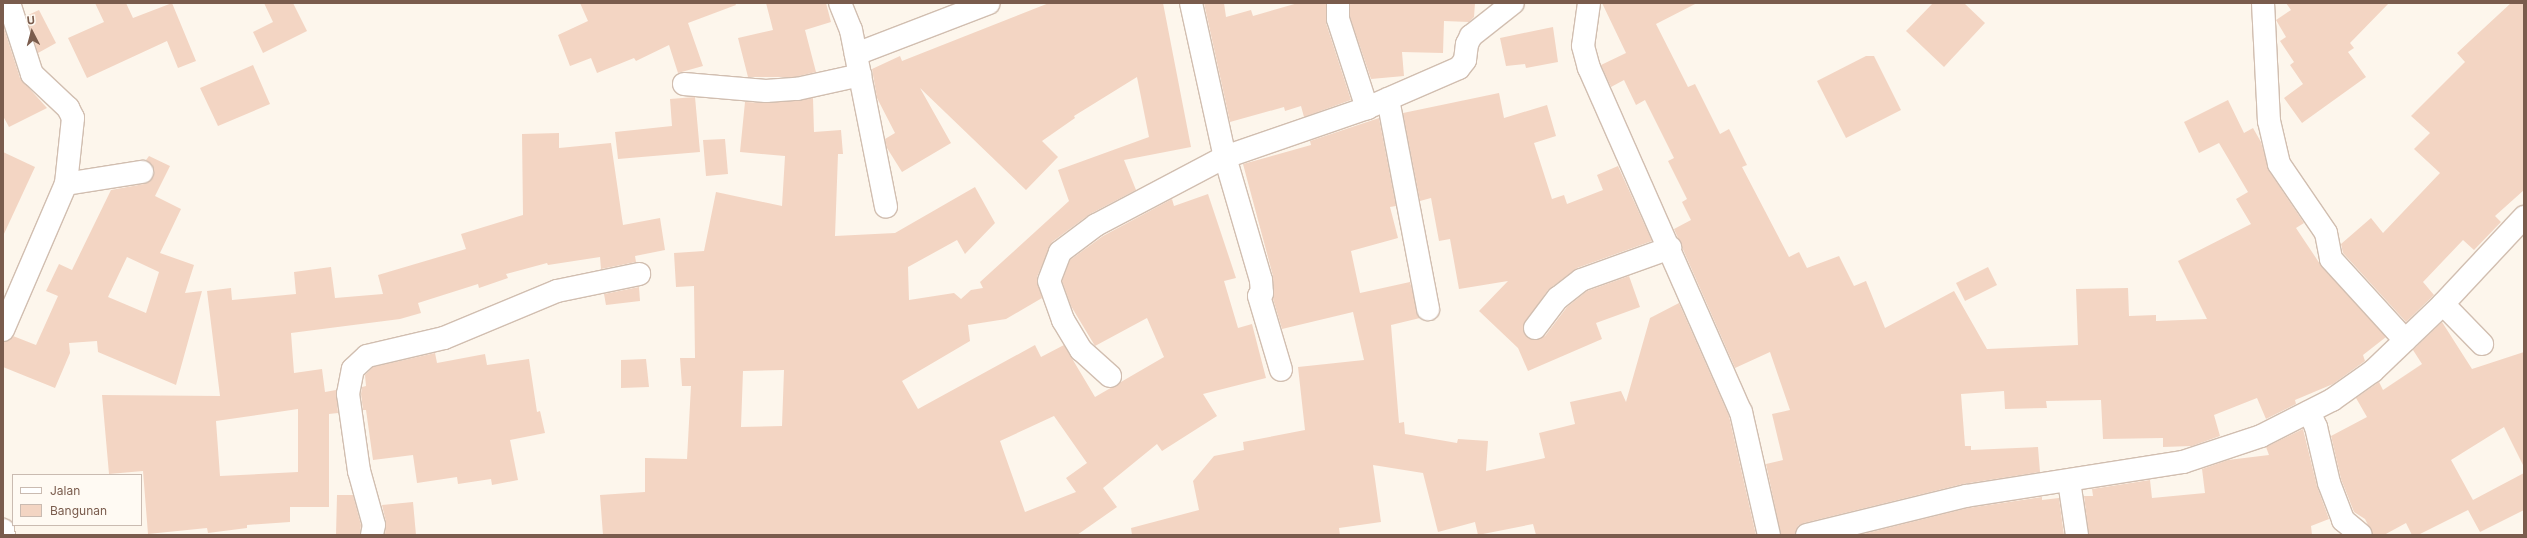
<!DOCTYPE html>
<html>
<head>
<meta charset="utf-8">
<style>
  body { margin:0 }
  #map { position:relative; width:2527px; height:538px; overflow:hidden; background:#fdf6ec; font-family:Inter,sans-serif }
  div>[style] { position:absolute }
  [style*='--x'] { left:calc(var(--x)*1px); top:calc(var(--y)*1px); width:calc(var(--w)*1px); rotate:calc(var(--a)*1deg) }
  .building>* { inset:0; background:#f3d5c3 }
  .roads { filter:drop-shadow(1px 0 #d1beb0) drop-shadow(-1px 0 #d1beb0) drop-shadow(0 1px #d1beb0) drop-shadow(0 -1px #d1beb0) }
  .minor>* { height:22px; margin:-11px; padding:0 11px; transform-origin:11px; border-radius:11px; background:#fff }
  span { translate:-50% -50%; white-space:nowrap; text-align:center; line-height:1.15; -webkit-text-stroke:4px #fffaf3; paint-order:stroke }
  .frame { position:absolute; inset:0; border:4px solid #7a5c4d; pointer-events:none }
  .legend { position:absolute; left:12px; top:474px; width:130px; height:52px; box-sizing:border-box; background:#fffaf3; border:1px solid #cabbb1; margin:0; padding:5px 7px; list-style:none; font-size:12px; color:#7a5c4d }
  .legend li { display:flex; align-items:center; gap:8px; height:20px }
  .legend b { width:20px; border:1px solid #cabbb1 }
  .north { position:absolute; left:12px; top:12px; width:40px; height:40px; -webkit-text-stroke:3px #fffaf3; paint-order:stroke; rotate:354deg; font-size:11px; font-weight:700; line-height:16px; text-align:center; color:#7a5c4d }
  .north::after { content:''; display:block; margin:auto; width:14px; height:18px; background:#7a5c4d; clip-path:polygon(50% 0,100% 100%,50% 72%,0 100%) }
</style>
</head>
<body>
<div id="map">
  <div class="building">
    <div style="clip-path:polygon(95px 3px,126px 3px,133px 18px,172px 3px,196px 61px,178px 68px,167px 41px,87px 78px,68px 38px,104px 22px)"></div>
    <div style="clip-path:polygon(264px 3px,293px 3px,307px 31px,263px 53px,253px 32px,273px 22px)"></div>
    <div style="clip-path:polygon(580px 3px,735px 3px,736px 5px,688px 23px,703px 66px,678px 73px,669px 45px,636px 61px,634px 58px,597px 73px,591px 58px,570px 66px,558px 35px,588px 21px)"></div>
    <div style="clip-path:polygon(766px 3px,826px 3px,831px 22px,805px 30px,816px 72px,795px 77px,748px 77px,738px 38px,773px 30px)"></div>
    <div style="clip-path:polygon(evenodd,1049px 3px,1163px 3px,1191px 147px,1124px 160px,1136px 190px,1090px 214px,1052px 242px,1037px 277px,1042px 298px,1006px 319px,968px 325px,970px 341px,902px 381px,918px 409px,1035px 345px,1041px 357px,1064px 345px,1095px 397px,1164px 357px,1147px 318px,1095px 346px,1071px 306px,1062px 281px,1070px 260px,1103px 236px,1172px 199px,1174px 206px,1208px 194px,1236px 278px,1224px 281px,1238px 328px,1252px 324px,1266px 378px,1203px 394px,1217px 416px,1162px 451px,1157px 444px,1103px 488px,1117px 507px,1077px 535px,603px 535px,600px 495px,645px 492px,645px 458px,687px 459px,691px 386px,682px 386px,680px 358px,695px 358px,694px 286px,676px 287px,674px 253px,704px 251px,716px 192px,782px 206px,785px 156px,740px 152px,745px 102px,767px 103px,813px 98px,814px 132px,841px 130px,843px 154px,838px 154px,835px 236px,895px 233px,975px 187px,995px 223px,965px 254px,957px 240px,908px 267px,909px 300px,954px 293px,961px 299px,971px 290px,983px 288px,980px 282px,1069px 201px,1058px 170px,1149px 137px,1137px 77px,1074px 116px,1075px 118px,1042px 141px,1058px 157px,1026px 190px,920px 88px,951px 143px,902px 172px,887px 148px,885px 139px,895px 133px,877px 98px,872px 69px,900px 56px,902px 61px,1049px 3px,784px 370px,782px 426px,741px 427px,743px 371px,784px 370px,1049px 3px,1054px 416px,1087px 463px,1066px 478px,1076px 492px,1025px 512px,1000px 441px,1054px 416px)"></div>
    <div style="clip-path:polygon(1204px 3px,1224px 3px,1226px 17px,1251px 10px,1253px 16px,1298px 3px,1326px 3px,1326px 23px,1351px 100px,1304px 117px,1301px 106px,1285px 111px,1284px 107px,1230px 122px)"></div>
    <div style="clip-path:polygon(1350px 3px,1475px 3px,1474px 17px,1469px 22px,1444px 21px,1443px 53px,1402px 52px,1404px 76px,1371px 79px,1350px 17px)"></div>
    <div style="clip-path:polygon(1602px 3px,1697px 3px,1656px 24px,1688px 87px,1695px 84px,1720px 134px,1729px 129px,1747px 165px,1742px 167px,1789px 257px,1799px 252px,1807px 268px,1839px 256px,1854px 286px,1866px 281px,1885px 328px,1954px 291px,1987px 349px,2078px 345px,2076px 289px,2128px 288px,2129px 316px,2156px 315px,2156px 321px,2207px 319px,2178px 261px,2251px 224px,2236px 199px,2248px 192px,2219px 143px,2199px 153px,2184px 122px,2228px 100px,2244px 133px,2253px 128px,2261px 142px,2269px 171px,2304px 223px,2296px 228px,2322px 267px,2386px 337px,2363px 355px,2365px 361px,2333px 384px,2295px 400px,2296px 404px,2266px 419px,2257px 398px,2214px 415px,2220px 436px,2192px 446px,2163px 447px,2163px 438px,2103px 439px,2101px 400px,2046px 401px,2047px 408px,2005px 409px,2004px 391px,1961px 394px,1965px 446px,1971px 446px,1971px 450px,2038px 447px,2040px 472px,1963px 484px,1804px 523px,1798px 526px,1795px 535px,1781px 535px,1766px 464px,1783px 460px,1772px 414px,1790px 410px,1770px 352px,1735px 368px,1674px 229px,1691px 220px,1682px 202px,1687px 199px,1668px 161px,1674px 158px,1645px 100px,1636px 105px,1624px 80px,1611px 87px,1601px 65px,1626px 53px)"></div>
    <div style="clip-path:polygon(1933px 3px,1964px 3px,1985px 23px,1944px 67px,1906px 31px)"></div>
    <div style="clip-path:polygon(2286px 3px,2389px 3px,2350px 43px,2354px 48px,2348px 52px,2366px 77px,2302px 123px,2284px 98px,2303px 84px,2290px 65px,2294px 62px,2280px 41px,2286px 37px,2276px 20px,2291px 10px)"></div>
    <div style="clip-path:polygon(2511px 3px,2524px 3px,2524px 190px,2495px 216px,2501px 222px,2474px 250px,2463px 240px,2423px 282px,2434px 295px,2406px 322px,2343px 253px,2341px 244px,2371px 218px,2383px 233px,2440px 173px,2414px 149px,2430px 133px,2411px 116px,2465px 62px,2457px 53px)"></div>
    <div style="clip-path:polygon(39px 10px,56px 43px,38px 53px,26px 16px)"></div>
    <div style="clip-path:polygon(3px 25px,20px 78px,47px 108px,9px 127px,3px 116px)"></div>
    <div style="clip-path:polygon(1553px 27px,1558px 62px,1526px 68px,1525px 64px,1506px 66px,1500px 38px)"></div>
    <div style="clip-path:polygon(1866px 56px,1874px 56px,1901px 110px,1846px 138px,1817px 81px)"></div>
    <div style="clip-path:polygon(253px 65px,270px 104px,218px 126px,200px 88px)"></div>
    <div style="clip-path:polygon(1499px 93px,1504px 118px,1547px 105px,1556px 136px,1534px 143px,1552px 199px,1564px 195px,1567px 204px,1603px 190px,1597px 175px,1618px 166px,1652px 241px,1577px 268px,1548px 290px,1523px 326px,1524px 333px,1533px 340px,1545px 336px,1567px 307px,1587px 291px,1629px 276px,1640px 307px,1596px 323px,1602px 339px,1528px 371px,1518px 348px,1479px 311px,1508px 281px,1459px 289px,1450px 239px,1439px 241px,1431px 198px,1420px 201px,1403px 113px)"></div>
    <div style="clip-path:polygon(695px 97px,700px 152px,618px 159px,615px 132px,672px 126px,670px 99px)"></div>
    <div style="clip-path:polygon(1379px 118px,1396px 206px,1390px 207px,1398px 238px,1351px 251px,1360px 293px,1410px 282px,1420px 318px,1391px 325px,1399px 423px,1404px 422px,1405px 434px,1457px 443px,1458px 439px,1488px 441px,1486px 471px,1545px 458px,1539px 433px,1575px 424px,1570px 402px,1621px 391px,1626px 402px,1650px 318px,1679px 303px,1729px 416px,1756px 535px,1536px 535px,1533px 524px,1478px 535px,1475px 522px,1438px 532px,1423px 473px,1373px 465px,1381px 522px,1339px 528px,1340px 535px,1132px 535px,1131px 528px,1199px 510px,1193px 481px,1214px 456px,1244px 450px,1243px 442px,1305px 430px,1298px 367px,1364px 360px,1353px 312px,1282px 329px,1273px 299px,1273px 276px,1243px 164px,1311px 145px,1310px 141px)"></div>
    <div style="clip-path:polygon(evenodd,559px 133px,559px 148px,611px 143px,623px 225px,660px 218px,665px 250px,635px 256px,636px 262px,601px 269px,600px 257px,548px 265px,547px 263px,506px 274px,508px 278px,479px 288px,478px 284px,418px 303px,421px 313px,400px 319px,291px 333px,294px 373px,322px 369px,325px 392px,336px 390px,338px 413px,329px 414px,329px 507px,290px 507px,290px 522px,247px 525px,247px 528px,208px 533px,207px 528px,148px 534px,143px 471px,109px 474px,102px 395px,220px 396px,207px 291px,231px 288px,232px 300px,296px 294px,294px 272px,331px 267px,335px 298px,383px 294px,378px 275px,466px 249px,461px 234px,523px 215px,522px 134px,559px 133px,298px 409px,298px 472px,220px 476px,216px 421px,298px 409px)"></div>
    <div style="clip-path:polygon(725px 139px,728px 174px,706px 176px,703px 140px)"></div>
    <div style="clip-path:polygon(3px 152px,35px 167px,3px 236px)"></div>
    <div style="clip-path:polygon(evenodd,149px 156px,170px 166px,155px 196px,181px 209px,160px 253px,194px 265px,185px 293px,202px 291px,176px 385px,98px 352px,97px 341px,69px 343px,70px 353px,55px 388px,3px 367px,3px 342px,13px 336px,36px 345px,58px 296px,46px 291px,59px 264px,72px 270px,111px 190px,144px 184px,153px 177px,154px 170px,146px 160px,149px 156px,127px 257px,159px 272px,146px 313px,108px 297px,127px 257px)"></div>
    <div style="clip-path:polygon(1988px 267px,1997px 285px,1965px 301px,1956px 283px)"></div>
    <div style="clip-path:polygon(639px 287px,640px 301px,606px 305px,604px 294px)"></div>
    <div style="clip-path:polygon(2442px 322px,2472px 369px,2524px 352px,2524px 467px,2504px 427px,2451px 460px,2473px 500px,2524px 473px,2524px 510px,2480px 532px,2468px 510px,2418px 535px,2412px 535px,2406px 523px,2384px 535px,2373px 535px,2365px 519px,2354px 512px,2341px 479px,2331px 436px,2367px 417px,2356px 398px,2379px 382px,2383px 390px,2422px 364px,2413px 350px)"></div>
    <div style="clip-path:polygon(435px 353px,437px 363px,485px 354px,487px 365px,529px 359px,537px 412px,540px 411px,545px 433px,510px 440px,518px 480px,492px 485px,491px 479px,458px 484px,457px 477px,417px 483px,413px 455px,373px 460px,366px 410px,363px 410px,361px 394px,362px 387px,366px 386px,365px 375px,373px 367px)"></div>
    <div style="clip-path:polygon(646px 359px,649px 387px,621px 388px,621px 360px)"></div>
    <div style="clip-path:polygon(2303px 429px,2317px 486px,2329px 519px,2311px 526px,2312px 535px,2089px 535px,2084px 496px,2093px 496px,2092px 489px,2150px 480px,2152px 498px,2205px 493px,2202px 469px,2228px 460px,2269px 455px,2266px 447px)"></div>
    <div style="clip-path:polygon(337px 495px,353px 495px,361px 525px,360px 535px,336px 535px)"></div>
    <div style="clip-path:polygon(2042px 497px,2042px 500px,2059px 498px,2064px 535px,1859px 535px,1968px 508px)"></div>
    <div style="clip-path:polygon(413px 502px,416px 535px,385px 535px,386px 522px,382px 505px)"></div>
  </div>
  <div class="roads">
    <div class="minor">
      <div style="--x:9;--y:3;--w:75;--a:72.1"></div>
      <div style="--x:32;--y:74;--w:50;--a:43.4"></div>
      <div style="--x:68;--y:108;--w:11;--a:63"></div>
      <div style="--x:73;--y:118;--w:66;--a:96.1"></div>
      <div style="--x:840;--y:3;--w:29;--a:68"></div>
      <div style="--x:851;--y:30;--w:180;--a:78.8"></div>
      <div style="--x:1191;--y:3;--w:158;--a:77.6"></div>
      <div style="--x:1225;--y:157;--w:128;--a:73.7"></div>
      <div style="--x:1261;--y:280;--w:13;--a:86"></div>
      <div style="--x:1262;--y:293;--w:4;--a:135"></div>
      <div style="--x:1259;--y:296;--w:77;--a:73.4"></div>
      <div style="--x:1338;--y:3;--w:16;--a:90"></div>
      <div style="--x:1338;--y:19;--w:94;--a:72"></div>
      <div style="--x:1589;--y:3;--w:43;--a:97.9"></div>
      <div style="--x:1583;--y:46;--w:23;--a:75"></div>
      <div style="--x:1589;--y:68;--w:376;--a:66.2"></div>
      <div style="--x:1741;--y:412;--w:126;--a:77.2"></div>
      <div style="--x:2263;--y:3;--w:118;--a:87.1"></div>
      <div style="--x:2269;--y:121;--w:44;--a:76.9"></div>
      <div style="--x:2279;--y:164;--w:83;--a:55.7"></div>
      <div style="--x:2326;--y:233;--w:26;--a:79"></div>
      <div style="--x:2331;--y:259;--w:110;--a:47.6"></div>
      <div style="--x:856;--y:54;--w:142;--a:-21"></div>
      <div style="--x:684;--y:84;--w:82;--a:4.9"></div>
      <div style="--x:766;--y:91;--w:31;--a:-4"></div>
      <div style="--x:797;--y:89;--w:65;--a:-12.5"></div>
      <div style="--x:1388;--y:99;--w:214;--a:79.2"></div>
      <div style="--x:2443;--y:304;--w:56;--a:45.7"></div>
      <div style="--x:1535;--y:328;--w:38;--a:-53"></div>
      <div style="--x:1558;--y:298;--w:29;--a:-38"></div>
      <div style="--x:1581;--y:280;--w:95;--a:-19.8"></div>
      <div style="--x:3;--y:330;--w:159;--a:-66.7"></div>
      <div style="--x:66;--y:184;--w:77;--a:-9"></div>
      <div style="--x:1110;--y:376;--w:39;--a:-138"></div>
      <div style="--x:1081;--y:350;--w:35;--a:-121"></div>
      <div style="--x:1063;--y:320;--w:41;--a:-109.7"></div>
      <div style="--x:1049;--y:281;--w:31;--a:-69"></div>
      <div style="--x:1060;--y:252;--w:45;--a:-36.9"></div>
      <div style="--x:1096;--y:225;--w:146;--a:-27.8"></div>
      <div style="--x:1225;--y:157;--w:150;--a:-19"></div>
      <div style="--x:1367;--y:108;--w:100;--a:-23.5"></div>
      <div style="--x:1459;--y:68;--w:10;--a:-53"></div>
      <div style="--x:1465;--y:60;--w:16;--a:-83"></div>
      <div style="--x:1467;--y:44;--w:9;--a:-63"></div>
      <div style="--x:1471;--y:36;--w:53;--a:-38.2"></div>
      <div style="--x:2309;--y:412;--w:17;--a:65"></div>
      <div style="--x:2316;--y:427;--w:57;--a:76.9"></div>
      <div style="--x:2329;--y:483;--w:40;--a:69"></div>
      <div style="--x:2343;--y:520;--w:23;--a:40"></div>
      <div style="--x:2069;--y:481;--w:55;--a:81.6"></div>
      <div style="--x:3;--y:530;--w:5;--a:79"></div>
      <div style="--x:372;--y:535;--w:10;--a:-79"></div>
      <div style="--x:374;--y:525;--w:56;--a:-105.5"></div>
      <div style="--x:359;--y:471;--w:78;--a:-98.1"></div>
      <div style="--x:348;--y:394;--w:25;--a:-79"></div>
      <div style="--x:353;--y:369;--w:19;--a:-43"></div>
      <div style="--x:367;--y:356;--w:79;--a:-13.2"></div>
      <div style="--x:444;--y:338;--w:122;--a:-22.6"></div>
      <div style="--x:557;--y:291;--w:84;--a:-11.7"></div>
      <div style="--x:1807;--y:535;--w:164;--a:-13.8"></div>
      <div style="--x:1966;--y:496;--w:220;--a:-8.9"></div>
      <div style="--x:2183;--y:462;--w:82;--a:-18.4"></div>
      <div style="--x:2261;--y:436;--w:80;--a:-26.9"></div>
      <div style="--x:2332;--y:400;--w:50;--a:-35.3"></div>
      <div style="--x:2373;--y:371;--w:97;--a:-43.7"></div>
      <div style="--x:2443;--y:304;--w:119;--a:-47"></div>
    </div>
  </div>
  <div class="frame"></div>
  <ul class="legend">
  <li><b style="height:5px;background:#fff"></b>Jalan</li>
  <li><b style="height:11px;background:#f3d5c3"></b>Bangunan</li>
  </ul>
  <div class="north">U</div>
</div>
</body>
</html>
